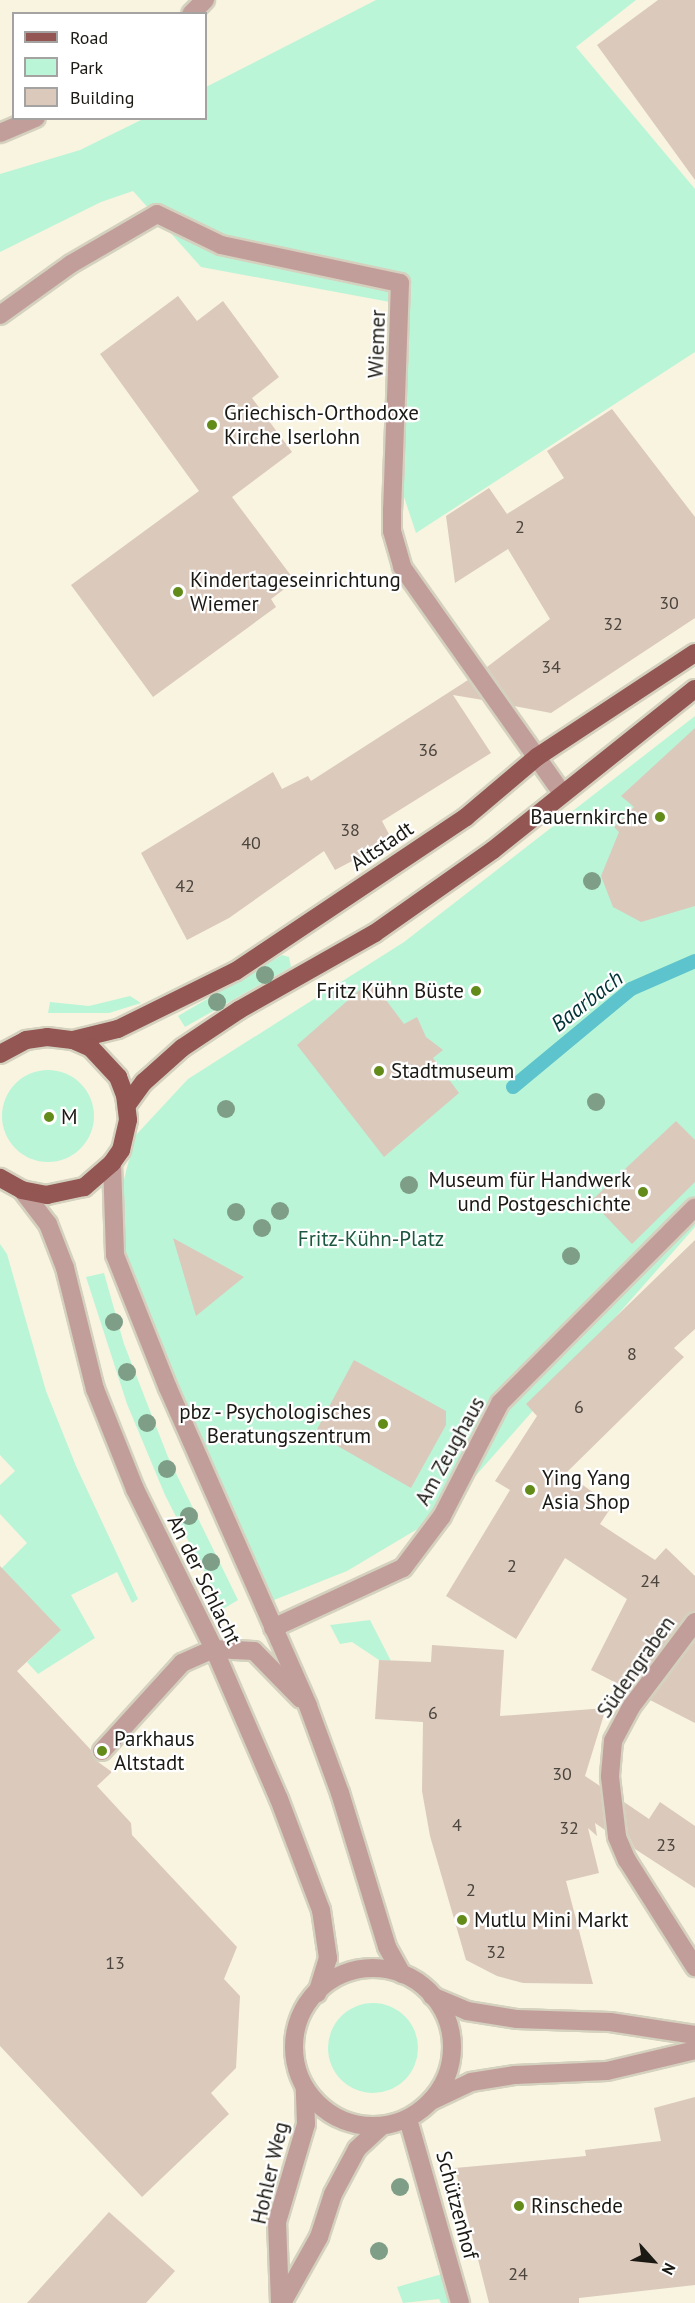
<!DOCTYPE html>
<html>
<head>
<meta charset="utf-8">
<style>
  body { margin:0 }
  #map { position:relative; width:695px; height:2303px; overflow:hidden; background:#f8f4e0; font-family:"PT Sans",sans-serif }
  div>[style] { position:absolute }
  [style*='--x'] { left:calc(var(--x)*1px); top:calc(var(--y)*1px); width:calc(var(--w)*1px); rotate:calc(var(--a)*1deg) }
  .green>* { inset:0; background:#bbf5d7 }
  .round { border-radius:50% }
  .stream>* { height:14px; margin:-7px; padding:0 7px; transform-origin:7px; border-radius:7px; background:#5dc4cd }
  .building>* { inset:0; background:#dbc9bc }
  .roads { filter:drop-shadow(2px 0 #d5d1bf) drop-shadow(-2px 0 #d5d1bf) drop-shadow(0 2px #d5d1bf) drop-shadow(0 -2px #d5d1bf) }
  .minor>* { height:18px; margin:-9px; padding:0 9px; transform-origin:9px; border-radius:9px; background:#c29e9b }
  .minor>.ring { margin:-9px; padding:0; box-sizing:content-box; background:none; border:18px solid #c29e9b; border-radius:50% }
  .major>* { height:18px; margin:-9px; padding:0 9px; transform-origin:9px; border-radius:9px; background:#935652 }
  .trees>* { width:18px; height:18px; margin:-9px; border-radius:50%; background:#7f9e87 }
  .dots>* { width:16px; height:16px; translate:-50% -50%; box-sizing:border-box; border:3px solid #fff; border-radius:50% }
  span { translate:-50% -50%; white-space:nowrap; text-align:center; line-height:1.15; -webkit-text-stroke:4.5px #fff; paint-order:stroke }
  .number-label { font-size:18px; color:#4b453d }
  .number-label span { -webkit-text-stroke-width:0 }
  .street-label { font-size:21px; color:#1b1913 }
  .poi-label { font-size:21px; color:#1b1913 }
  .left { translate:0 -50%; text-align:left }
  .right { translate:-100% -50%; text-align:right }
  .park-label { font-size:21px; color:#1c583f }
  .water-label { font-size:22px; color:#003337; font-style:italic }
  .legend { position:absolute; left:12px; top:12px; width:195px; height:108px; box-sizing:border-box; background:#fff; border:2px solid #a4a3a1; margin:0; padding:8px 10px; list-style:none; font-size:18px; color:#1b1913 }
  .legend li { display:flex; align-items:center; gap:12px; height:30px }
  .legend b { width:30px; border:2px solid #a4a3a1 }
  .north { position:absolute; left:623px; top:2231px; width:60px; height:60px; -webkit-text-stroke:4px #fff; paint-order:stroke; rotate:117deg; font-size:16px; font-weight:700; line-height:24px; text-align:center; color:#1b1913 }
  .north::after { content:''; display:block; margin:auto; width:21px; height:27px; background:#1b1913; clip-path:polygon(50% 0,100% 100%,50% 72%,0 100%) }
</style>
</head>
<body>
<div id="map">
  <div class="green">
    <div style="clip-path:polygon(376px 0,636px 0,576px 47px,695px 189px,695px 352px,416px 533px,401px 488px,406px 305px,201px 267px,133px 191px,101px 202px,0 252px,0 174px,80px 150px,143px 119px,206px 118px,206px 87px)"></div>
    <div style="clip-path:polygon(695px 716px,695px 1227px,441px 1515px,347px 1571px,269px 1602px,123px 1260px,117px 1207px,135px 1136px,188px 1079px,404px 942px)"></div>
    <div style="clip-path:polygon(282px 955px,289px 957px,291px 967px,185px 1027px,178px 1016px)"></div>
    <div style="clip-path:polygon(130px 996px,141px 1003px,109px 1013px,48px 1013px,50px 1002px,89px 1006px)"></div>
    <div class="round" style="left:2px;top:1070px;width:92px;height:92px"></div>
    <div style="clip-path:polygon(0 1244px,7px 1254px,46px 1391px,76px 1466px,138px 1599px,132px 1603px,117px 1572px,71px 1595px,95px 1638px,38px 1674px,27px 1662px,50px 1640px,0 1570px,27px 1543px,0 1514px,0 1485px,15px 1471px,0 1455px)"></div>
    <div style="clip-path:polygon(104px 1273px,124px 1344px,168px 1457px,238px 1600px,223px 1609px,165px 1495px,127px 1404px,86px 1277px)"></div>
    <div style="clip-path:polygon(370px 1620px,391px 1661px,379px 1660px,352px 1642px,340px 1644px,330px 1625px)"></div>
    <div class="round" style="left:328px;top:2003px;width:90px;height:90px"></div>
    <div style="clip-path:polygon(442px 2274px,450px 2303px,441px 2303px,439px 2299px,403px 2303px,397px 2287px)"></div>
  </div>
  <div class="stream">
    <div style="--x:513;--y:1087;--w:153;--a:-39.7"></div>
    <div style="--x:631;--y:989;--w:70;--a:-23.6"></div>
  </div>
  <div class="building">
    <div style="clip-path:polygon(658px 0,695px 0,695px 180px,597px 45px)"></div>
    <div style="clip-path:polygon(178px 296px,197px 321px,223px 301px,279px 377px,252px 398px,292px 452px,232px 497px,295px 581px,271px 599px,276px 607px,153px 697px,71px 585px,199px 491px,100px 354px)"></div>
    <div style="clip-path:polygon(612px 409px,695px 517px,695px 618px,551px 713px,514px 706px,487px 667px,550px 619px,508px 549px,455px 583px,446px 516px,489px 488px,507px 514px,564px 478px,547px 451px)"></div>
    <div style="clip-path:polygon(468px 680px,483px 700px,453px 695px,491px 753px,382px 821px,392px 840px,335px 870px,324px 851px,229px 918px,187px 940px,141px 853px,273px 772px,282px 789px,308px 776px,311px 781px)"></div>
    <div style="clip-path:polygon(695px 728px,695px 906px,641px 922px,613px 907px,601px 876px,619px 832px,614px 827px,634px 807px,621px 796px)"></div>
    <div style="clip-path:polygon(371px 980px,404px 1024px,417px 1017px,426px 1037px,443px 1050px,433px 1058px,459px 1093px,384px 1157px,297px 1045px)"></div>
    <div style="clip-path:polygon(676px 1121px,695px 1140px,695px 1182px,632px 1244px,591px 1201px)"></div>
    <div style="clip-path:polygon(173px 1238px,244px 1277px,196px 1316px)"></div>
    <div style="clip-path:polygon(695px 1240px,695px 1329px,674px 1348px,684px 1357px,566px 1473px,612px 1506px,600px 1524px,655px 1560px,666px 1548px,695px 1576px,695px 1611px,686px 1615px,630px 1690px,591px 1670px,627px 1599px,565px 1558px,516px 1639px,446px 1596px,510px 1490px,495px 1481px,537px 1416px,526px 1404px)"></div>
    <div style="clip-path:polygon(354px 1360px,446px 1411px,446px 1425px,411px 1488px,315px 1433px)"></div>
    <div style="clip-path:polygon(0 1566px,61px 1630px,17px 1671px,91px 1750px,94px 1759px,112px 1772px,97px 1786px,131px 1823px,132px 1835px,237px 1947px,224px 1979px,240px 1996px,236px 2068px,211px 2093px,229px 2114px,142px 2197px,0 2046px)"></div>
    <div style="clip-path:polygon(695px 1641px,695px 1723px,650px 1700px)"></div>
    <div style="clip-path:polygon(432px 1645px,504px 1650px,500px 1716px,606px 1708px,585px 1776px,600px 1786px,605px 1830px,595px 1823px,597px 1836px,588px 1828px,599px 1873px,566px 1881px,593px 1984px,523px 1983px,497px 1976px,466px 1960px,430px 1836px,422px 1791px,423px 1722px,375px 1719px,379px 1660px,431px 1662px)"></div>
    <div style="clip-path:polygon(624px 1802px,649px 1819px,660px 1802px,695px 1826px,695px 1888px,635px 1849px,628px 1834px)"></div>
    <div style="clip-path:polygon(695px 2097px,695px 2285px,579px 2298px,579px 2303px,489px 2303px,455px 2168px,586px 2156px,585px 2150px,661px 2141px,654px 2108px)"></div>
    <div style="clip-path:polygon(109px 2212px,175px 2271px,146px 2303px,27px 2303px)"></div>
  </div>
  <div class="roads">
    <div class="minor">
      <div style="--x:191;--y:14;--w:20;--a:-45"></div>
      <div style="--x:0;--y:133;--w:39;--a:-23"></div>
      <div style="--x:0;--y:315;--w:87;--a:-35.7"></div>
      <div style="--x:71;--y:264;--w:99;--a:-30.2"></div>
      <div style="--x:157;--y:214;--w:71;--a:25.8"></div>
      <div style="--x:221;--y:245;--w:183;--a:12"></div>
      <div style="--x:400;--y:283;--w:226;--a:92"></div>
      <div style="--x:392;--y:509;--w:22;--a:90"></div>
      <div style="--x:392;--y:531;--w:37;--a:74"></div>
      <div style="--x:402;--y:567;--w:278;--a:54.7"></div>
      <div style="--x:112;--y:1163;--w:92;--a:88.1"></div>
      <div style="--x:115;--y:1255;--w:143;--a:68.3"></div>
      <div style="--x:168;--y:1388;--w:347;--a:66.2"></div>
      <div style="--x:308;--y:1706;--w:93;--a:69.8"></div>
      <div style="--x:340;--y:1793;--w:161;--a:73"></div>
      <div style="--x:387;--y:1947;--w:31;--a:61"></div>
      <div style="--x:22;--y:1190;--w:43;--a:52.6"></div>
      <div style="--x:48;--y:1224;--w:47;--a:68.9"></div>
      <div style="--x:65;--y:1268;--w:125;--a:76.1"></div>
      <div style="--x:95;--y:1389;--w:108;--a:68.2"></div>
      <div style="--x:135;--y:1489;--w:178;--a:63.7"></div>
      <div style="--x:214;--y:1649;--w:163;--a:66.6"></div>
      <div style="--x:279;--y:1799;--w:119;--a:69.3"></div>
      <div style="--x:321;--y:1910;--w:49;--a:81.7"></div>
      <div style="--x:328;--y:1958;--w:37;--a:107"></div>
      <div style="--x:695;--y:1622;--w:106;--a:127"></div>
      <div style="--x:631;--y:1707;--w:38;--a:118"></div>
      <div style="--x:613;--y:1741;--w:36;--a:95"></div>
      <div style="--x:610;--y:1777;--w:60;--a:83.3"></div>
      <div style="--x:617;--y:1837;--w:25;--a:67"></div>
      <div style="--x:627;--y:1860;--w:127;--a:57.6"></div>
      <div style="--x:273;--y:1628;--w:143;--a:-24.8"></div>
      <div style="--x:403;--y:1568;--w:65;--a:-53.1"></div>
      <div style="--x:442;--y:1516;--w:127;--a:-62.8"></div>
      <div style="--x:500;--y:1403;--w:276;--a:-45.1"></div>
      <div style="--x:102;--y:1751;--w:119;--a:-47.7"></div>
      <div style="--x:182;--y:1663;--w:35;--a:-24"></div>
      <div style="--x:214;--y:1649;--w:40;--a:2.9"></div>
      <div style="--x:254;--y:1651;--w:67;--a:45.6"></div>
      <div class="ring" style="left:294px;top:1968px;width:140px;height:140px"></div>
      <div style="--x:432;--y:1996;--w:38;--a:23"></div>
      <div style="--x:467;--y:2011;--w:51;--a:9.1"></div>
      <div style="--x:517;--y:2019;--w:93;--a:1.8"></div>
      <div style="--x:610;--y:2022;--w:86;--a:8.7"></div>
      <div style="--x:433;--y:2100;--w:42;--a:-25.3"></div>
      <div style="--x:471;--y:2082;--w:45;--a:-9"></div>
      <div style="--x:515;--y:2075;--w:92;--a:-2.5"></div>
      <div style="--x:607;--y:2071;--w:90;--a:-13.4"></div>
      <div style="--x:408;--y:2119;--w:191;--a:74.2"></div>
      <div style="--x:280;--y:2303;--w:81;--a:-92.1"></div>
      <div style="--x:277;--y:2222;--w:102;--a:-73.5"></div>
      <div style="--x:306;--y:2124;--w:35;--a:-92"></div>
      <div style="--x:282;--y:2303;--w:76;--a:-60.7"></div>
      <div style="--x:319;--y:2237;--w:45;--a:-72"></div>
      <div style="--x:333;--y:2194;--w:51;--a:-61.9"></div>
      <div style="--x:357;--y:2149;--w:33;--a:-43"></div>
    </div>
    <div class="major">
      <div style="--x:73;--y:1040;--w:46;--a:-13.7"></div>
      <div style="--x:118;--y:1029;--w:131;--a:-26.2"></div>
      <div style="--x:236;--y:971;--w:277;--a:-33.8"></div>
      <div style="--x:466;--y:817;--w:93;--a:-40.2"></div>
      <div style="--x:537;--y:757;--w:189;--a:-33.4"></div>
      <div style="--x:0;--y:1054;--w:30;--a:-28"></div>
      <div style="--x:26;--y:1040;--w:21;--a:-8"></div>
      <div style="--x:47;--y:1037;--w:26;--a:7"></div>
      <div style="--x:73;--y:1040;--w:20;--a:24"></div>
      <div style="--x:91;--y:1048;--w:40;--a:47"></div>
      <div style="--x:118;--y:1077;--w:19;--a:69"></div>
      <div style="--x:125;--y:1095;--w:25;--a:83"></div>
      <div style="--x:128;--y:1120;--w:31;--a:103"></div>
      <div style="--x:121;--y:1150;--w:16;--a:125"></div>
      <div style="--x:112;--y:1163;--w:37;--a:139"></div>
      <div style="--x:84;--y:1187;--w:38;--a:168"></div>
      <div style="--x:47;--y:1195;--w:25;--a:-169"></div>
      <div style="--x:22;--y:1190;--w:25;--a:-151"></div>
      <div style="--x:127;--y:1105;--w:29;--a:-54"></div>
      <div style="--x:144;--y:1082;--w:51;--a:-41.8"></div>
      <div style="--x:182;--y:1048;--w:69;--a:-33.7"></div>
      <div style="--x:239;--y:1010;--w:156;--a:-29.5"></div>
      <div style="--x:375;--y:933;--w:144;--a:-35.1"></div>
      <div style="--x:493;--y:850;--w:258;--a:-38.6"></div>
    </div>
  </div>
  <div class="trees">
    <div style="left:592px;top:881px"></div>
    <div style="left:265px;top:975px"></div>
    <div style="left:217px;top:1002px"></div>
    <div style="left:596px;top:1102px"></div>
    <div style="left:226px;top:1109px"></div>
    <div style="left:409px;top:1185px"></div>
    <div style="left:280px;top:1211px"></div>
    <div style="left:236px;top:1212px"></div>
    <div style="left:262px;top:1228px"></div>
    <div style="left:571px;top:1256px"></div>
    <div style="left:114px;top:1322px"></div>
    <div style="left:127px;top:1372px"></div>
    <div style="left:147px;top:1423px"></div>
    <div style="left:167px;top:1469px"></div>
    <div style="left:189px;top:1516px"></div>
    <div style="left:211px;top:1562px"></div>
    <div style="left:400px;top:2187px"></div>
    <div style="left:379px;top:2251px"></div>
  </div>
  <div class="dots">
    <div style="left:212px;top:425px;background:#628b1a"></div>
    <div style="left:178px;top:592px;background:#628b1a"></div>
    <div style="left:660px;top:817px;background:#628b1a"></div>
    <div style="left:476px;top:991px;background:#628b1a"></div>
    <div style="left:379px;top:1071px;background:#628b1a"></div>
    <div style="left:49px;top:1117px;background:#628b1a"></div>
    <div style="left:643px;top:1192px;background:#628b1a"></div>
    <div style="left:383px;top:1424px;background:#628b1a"></div>
    <div style="left:530px;top:1490px;background:#628b1a"></div>
    <div style="left:102px;top:1751px;background:#628b1a"></div>
    <div style="left:462px;top:1920px;background:#628b1a"></div>
    <div style="left:519px;top:2206px;background:#628b1a"></div>
  </div>
  <div class="number-label">
    <span style="left:520px;top:527px">2</span>
    <span style="left:669px;top:603px">30</span>
    <span style="left:613px;top:624px">32</span>
    <span style="left:551px;top:667px">34</span>
    <span style="left:428px;top:750px">36</span>
    <span style="left:350px;top:830px">38</span>
    <span style="left:251px;top:843px">40</span>
    <span style="left:185px;top:886px">42</span>
    <span style="left:632px;top:1354px">8</span>
    <span style="left:579px;top:1407px">6</span>
    <span style="left:512px;top:1566px">2</span>
    <span style="left:650px;top:1581px">24</span>
    <span style="left:433px;top:1713px">6</span>
    <span style="left:562px;top:1774px">30</span>
    <span style="left:457px;top:1825px">4</span>
    <span style="left:569px;top:1828px">32</span>
    <span style="left:666px;top:1845px">23</span>
    <span style="left:471px;top:1890px">2</span>
    <span style="left:496px;top:1952px">32</span>
    <span style="left:115px;top:1963px">13</span>
    <span style="left:518px;top:2274px">24</span>
  </div>
  <div class="street-label">
    <span style="left:377px;top:344px;rotate:-88deg">Wiemer</span>
    <span style="left:382px;top:846px;rotate:-34deg">Altstadt</span>
    <span style="left:450px;top:1451px;rotate:-61deg">Am Zeughaus</span>
    <span style="left:204px;top:1580px;rotate:64deg">An der Schlacht</span>
    <span style="left:636px;top:1667px;rotate:-55deg">Südengraben</span>
    <span style="left:270px;top:2173px;rotate:-77deg">Hohler Weg</span>
    <span style="left:457px;top:2205px;rotate:75deg">Schützenhof</span>
  </div>
  <div class="poi-label">
    <span class="left" style="left:224px;top:425px">Griechisch-Orthodoxe<br>Kirche Iserlohn</span>
    <span class="left" style="left:190px;top:592px">Kindertageseinrichtung<br>Wiemer</span>
    <span class="right" style="left:648px;top:817px">Bauernkirche</span>
    <span class="right" style="left:464px;top:991px">Fritz Kühn Büste</span>
    <span class="left" style="left:391px;top:1071px">Stadtmuseum</span>
    <span class="left" style="left:61px;top:1117px">M</span>
    <span class="right" style="left:631px;top:1192px">Museum für Handwerk<br>und Postgeschichte</span>
    <span class="right" style="left:371px;top:1424px">pbz - Psychologisches<br>Beratungszentrum</span>
    <span class="left" style="left:542px;top:1490px">Ying Yang<br>Asia Shop</span>
    <span class="left" style="left:114px;top:1751px">Parkhaus<br>Altstadt</span>
    <span class="left" style="left:474px;top:1920px">Mutlu Mini Markt</span>
    <span class="left" style="left:531px;top:2206px">Rinschede</span>
  </div>
  <div class="park-label">
    <span style="left:371px;top:1239px">Fritz-Kühn-Platz</span>
  </div>
  <div class="water-label">
    <span style="left:587px;top:1001px;rotate:-38deg">Baarbach</span>
  </div>
  <ul class="legend">
  <li><b style="height:8px;background:#935652"></b>Road</li>
  <li><b style="height:16px;background:#bbf5d7"></b>Park</li>
  <li><b style="height:16px;background:#dbc9bc"></b>Building</li>
  </ul>
  <div class="north">N</div>
</div>
</body>
</html>
